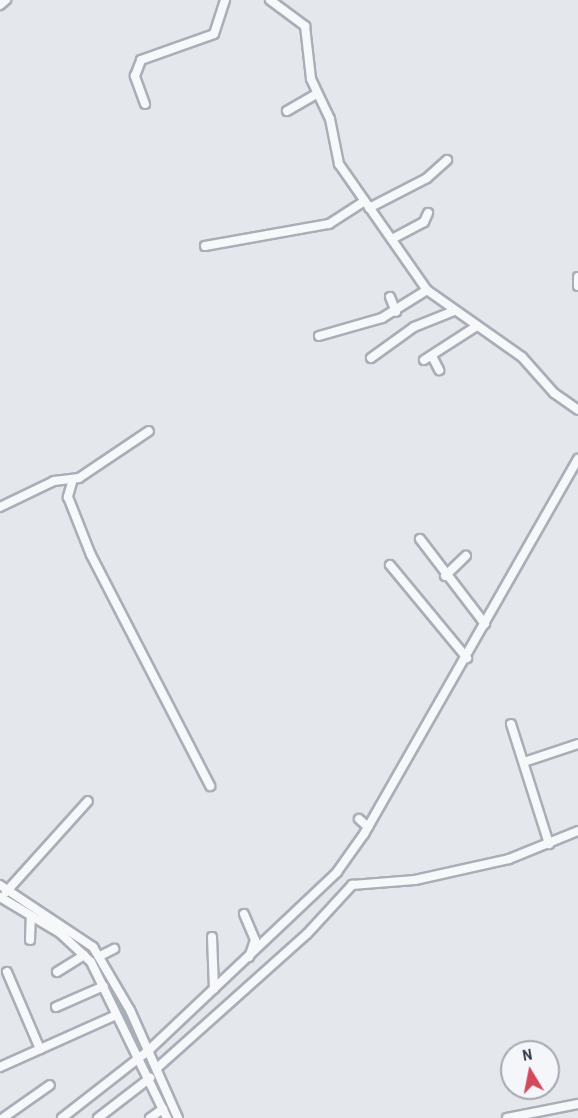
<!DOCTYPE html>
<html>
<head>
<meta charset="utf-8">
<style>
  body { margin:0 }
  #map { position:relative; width:578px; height:1118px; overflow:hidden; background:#e4e7ec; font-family:"Archivo Narrow",sans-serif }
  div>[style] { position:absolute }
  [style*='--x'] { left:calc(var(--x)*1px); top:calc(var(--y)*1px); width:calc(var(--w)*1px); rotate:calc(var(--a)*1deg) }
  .canal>* { height:7px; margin:-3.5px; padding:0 3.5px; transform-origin:3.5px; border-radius:3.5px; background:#9fb4cc }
  .roads { filter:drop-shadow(2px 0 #a9aeb7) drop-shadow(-2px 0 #a9aeb7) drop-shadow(0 2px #a9aeb7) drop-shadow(0 -2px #a9aeb7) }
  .minor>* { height:8px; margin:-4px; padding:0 4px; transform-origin:4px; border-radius:4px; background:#f7f8fa }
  span { translate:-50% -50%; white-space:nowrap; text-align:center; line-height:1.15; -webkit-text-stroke:4.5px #f4f6f9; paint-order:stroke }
  .north { position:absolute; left:500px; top:1040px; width:60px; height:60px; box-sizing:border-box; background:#f4f6f9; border:2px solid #a4a8b1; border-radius:50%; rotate:350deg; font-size:16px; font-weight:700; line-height:24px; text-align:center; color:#2b3445 }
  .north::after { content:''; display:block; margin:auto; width:21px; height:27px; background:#d1495b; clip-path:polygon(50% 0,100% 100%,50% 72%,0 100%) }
</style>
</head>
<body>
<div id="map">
  <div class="canal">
    <div style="--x:0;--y:890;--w:20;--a:33"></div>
    <div style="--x:79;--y:942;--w:25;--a:43"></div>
    <div style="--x:97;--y:959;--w:177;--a:64.2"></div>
  </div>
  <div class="roads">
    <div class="minor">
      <div style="--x:270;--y:0;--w:44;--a:36.6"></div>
      <div style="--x:305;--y:26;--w:53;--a:83.5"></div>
      <div style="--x:311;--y:79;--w:44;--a:64.6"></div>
      <div style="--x:330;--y:119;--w:46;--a:78.7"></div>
      <div style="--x:339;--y:164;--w:154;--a:55.1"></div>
      <div style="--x:427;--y:290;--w:116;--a:35.2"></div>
      <div style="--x:522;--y:357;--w:48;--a:48.4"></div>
      <div style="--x:554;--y:393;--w:29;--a:35"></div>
      <div style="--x:0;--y:5;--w:8;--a:-40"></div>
      <div style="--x:145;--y:104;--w:30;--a:-110"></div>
      <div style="--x:135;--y:76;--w:17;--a:-69"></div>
      <div style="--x:141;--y:60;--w:77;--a:-19.6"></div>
      <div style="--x:214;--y:34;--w:36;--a:-72"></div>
      <div style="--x:287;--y:111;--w:34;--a:-30"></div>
      <div style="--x:369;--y:208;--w:65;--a:-27.3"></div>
      <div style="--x:427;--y:178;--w:27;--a:-42"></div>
      <div style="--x:392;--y:239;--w:36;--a:-28"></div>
      <div style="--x:424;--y:222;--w:10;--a:-66"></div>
      <div style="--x:205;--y:246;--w:126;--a:-10.1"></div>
      <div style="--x:329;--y:224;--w:40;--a:-32.9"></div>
      <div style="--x:578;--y:277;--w:9;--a:90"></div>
      <div style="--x:390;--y:297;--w:16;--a:68"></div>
      <div style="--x:319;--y:336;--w:66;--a:-15.9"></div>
      <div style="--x:382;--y:318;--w:53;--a:-31.9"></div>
      <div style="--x:432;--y:356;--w:16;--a:63"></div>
      <div style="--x:371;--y:358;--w:53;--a:-35.8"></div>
      <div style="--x:414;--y:327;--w:43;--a:-21.8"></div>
      <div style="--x:424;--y:360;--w:63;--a:-32.7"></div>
      <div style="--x:73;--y:479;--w:19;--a:106"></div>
      <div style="--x:68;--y:497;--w:62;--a:68.4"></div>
      <div style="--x:91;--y:555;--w:260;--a:62.7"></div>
      <div style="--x:0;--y:507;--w:60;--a:-25.7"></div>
      <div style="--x:54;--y:481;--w:25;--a:-7"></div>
      <div style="--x:79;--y:478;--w:84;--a:-33.9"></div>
      <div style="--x:420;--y:539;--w:107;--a:52.6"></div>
      <div style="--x:390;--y:565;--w:121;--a:50.4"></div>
      <div style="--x:445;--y:576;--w:29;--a:-44"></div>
      <div style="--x:511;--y:724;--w:126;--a:72.4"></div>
      <div style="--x:524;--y:762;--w:57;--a:-18.4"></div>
      <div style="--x:359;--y:819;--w:12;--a:42"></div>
      <div style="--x:0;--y:885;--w:112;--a:33.7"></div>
      <div style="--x:93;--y:947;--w:73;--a:59.6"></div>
      <div style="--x:130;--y:1010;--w:118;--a:66"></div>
      <div style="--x:6;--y:892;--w:122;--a:-48"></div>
      <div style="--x:0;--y:897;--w:70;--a:31"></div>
      <div style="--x:60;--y:933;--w:42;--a:43.1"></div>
      <div style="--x:91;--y:962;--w:174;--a:64"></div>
      <div style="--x:244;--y:914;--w:28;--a:67"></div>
      <div style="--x:255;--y:940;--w:18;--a:109"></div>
      <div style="--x:212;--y:937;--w:52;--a:87.8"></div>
      <div style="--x:30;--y:940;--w:24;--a:-88"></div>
      <div style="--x:100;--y:956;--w:16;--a:-27"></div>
      <div style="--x:7;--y:972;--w:84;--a:66.8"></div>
      <div style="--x:57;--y:972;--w:32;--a:-32"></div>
      <div style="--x:56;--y:1007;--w:52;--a:-23.6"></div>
      <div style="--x:0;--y:1067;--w:127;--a:-24.1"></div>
      <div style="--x:157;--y:1068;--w:201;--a:-41.8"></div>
      <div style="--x:307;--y:934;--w:67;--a:-47.4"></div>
      <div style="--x:352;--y:885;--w:63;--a:-4.5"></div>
      <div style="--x:415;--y:880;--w:96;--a:-12.6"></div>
      <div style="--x:509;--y:859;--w:74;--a:-22.1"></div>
      <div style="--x:3;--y:1118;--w:57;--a:-35.1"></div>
      <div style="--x:62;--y:1118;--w:110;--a:-38"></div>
      <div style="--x:149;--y:1050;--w:259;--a:-43.4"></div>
      <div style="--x:337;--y:872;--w:47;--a:-54.6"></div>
      <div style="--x:364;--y:834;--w:432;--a:-60.3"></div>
      <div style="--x:98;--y:1118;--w:66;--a:-37.6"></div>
      <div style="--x:150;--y:1118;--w:16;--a:-35"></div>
      <div style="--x:507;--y:1118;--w:72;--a:-11.2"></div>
    </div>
  </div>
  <div class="north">N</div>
</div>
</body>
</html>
